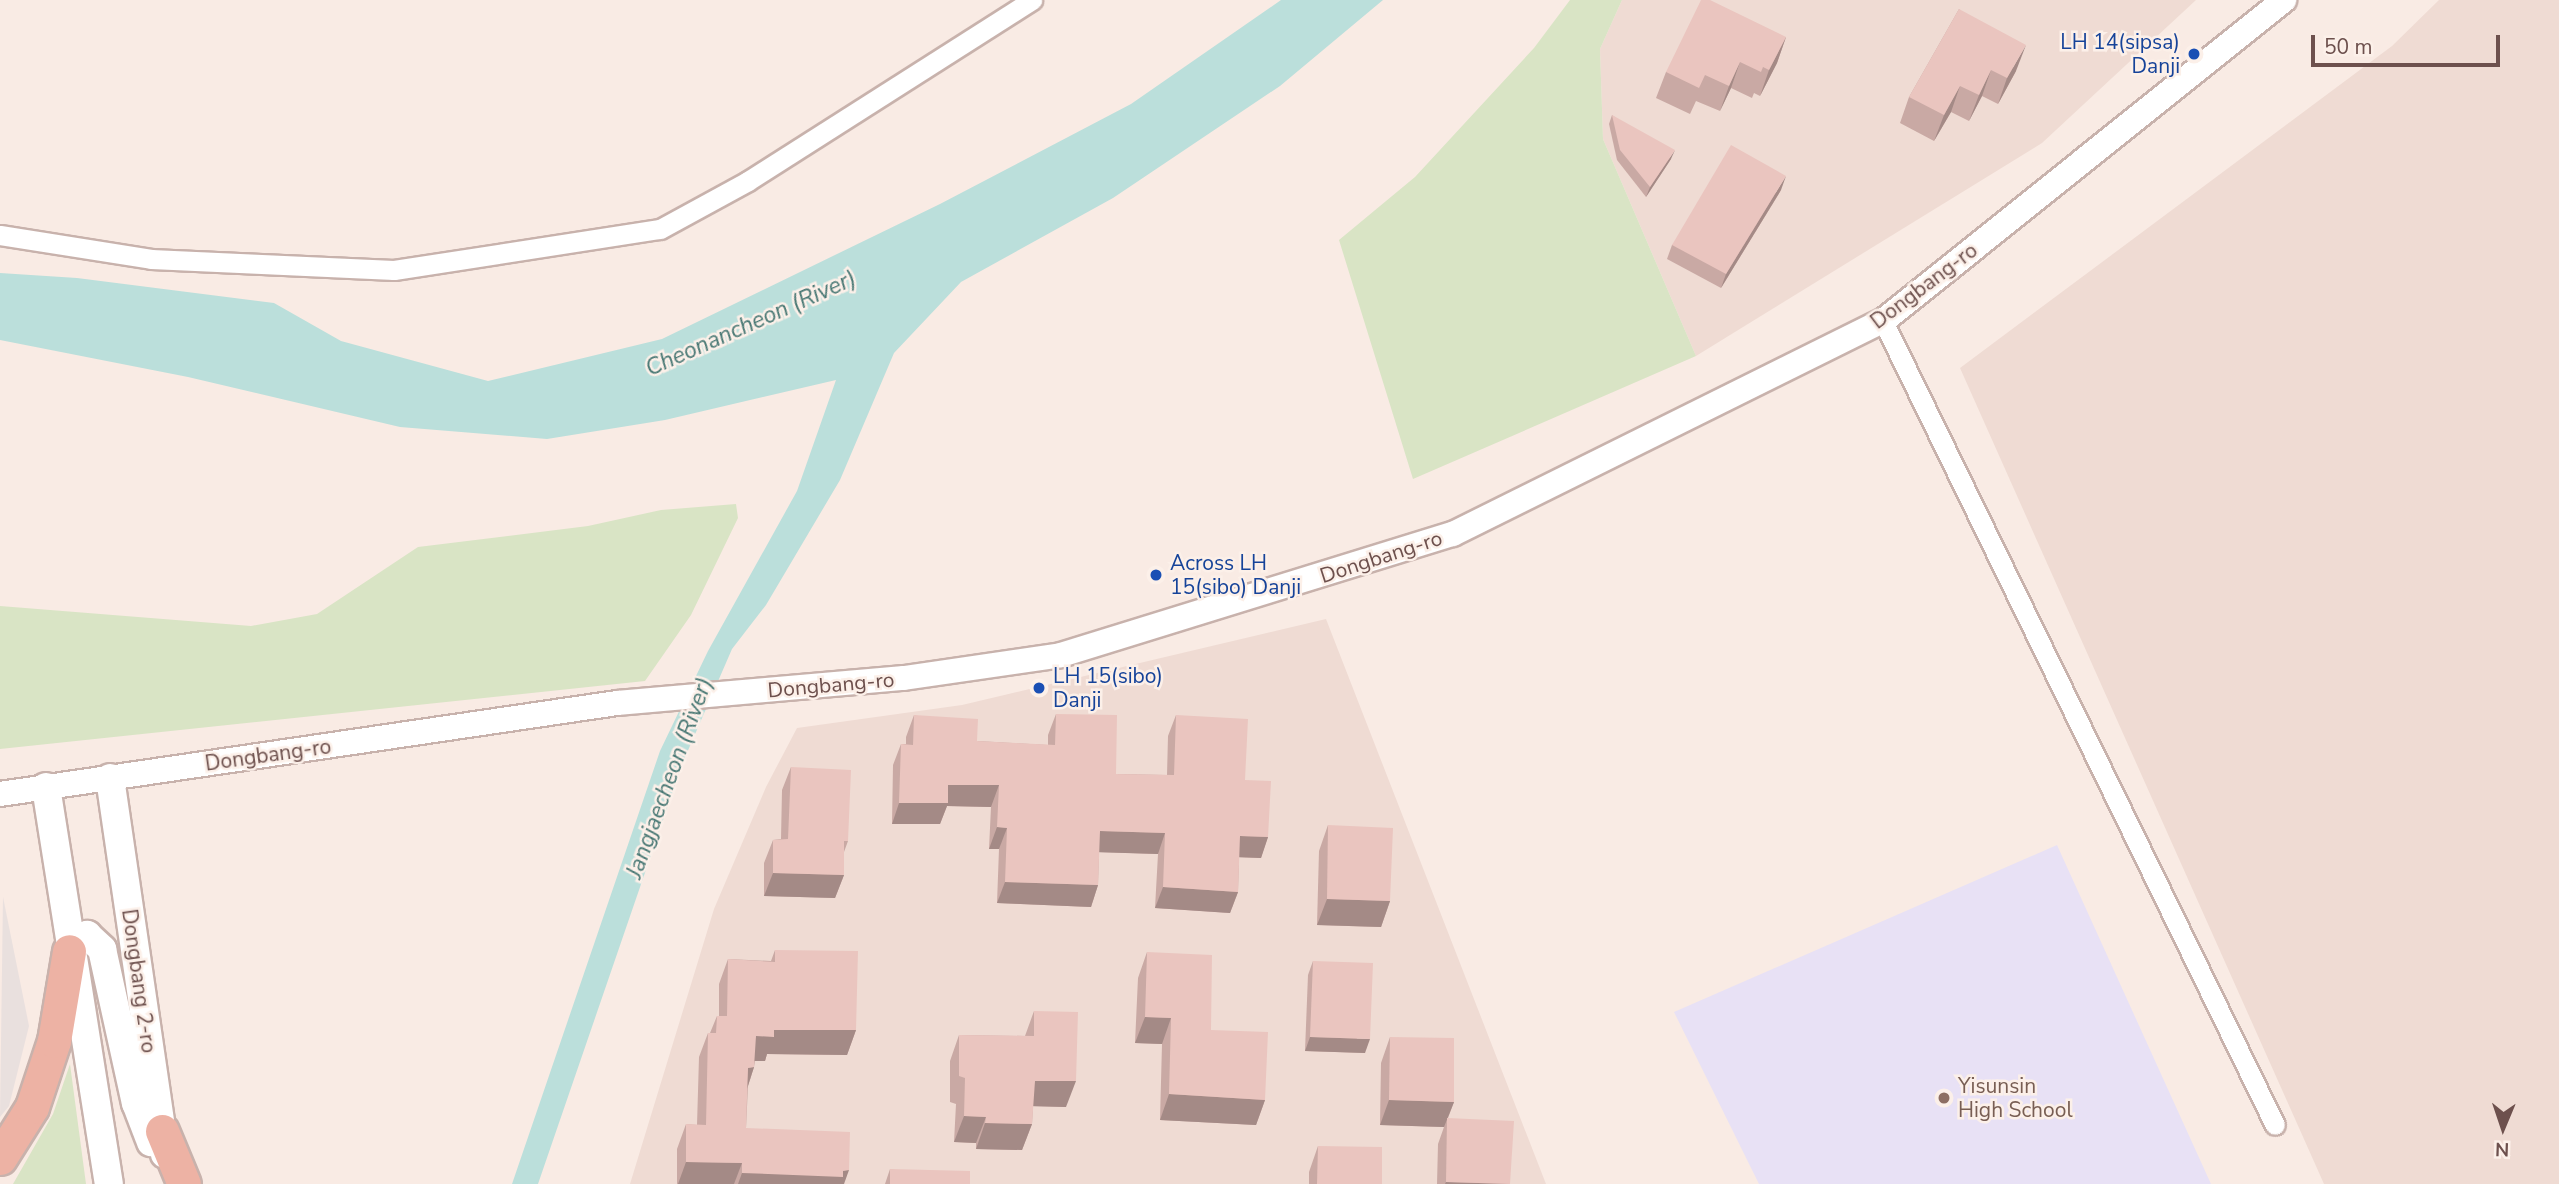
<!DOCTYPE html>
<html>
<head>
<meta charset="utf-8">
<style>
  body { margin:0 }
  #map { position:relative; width:2559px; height:1184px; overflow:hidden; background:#f9ebe4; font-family:"Nunito Sans",sans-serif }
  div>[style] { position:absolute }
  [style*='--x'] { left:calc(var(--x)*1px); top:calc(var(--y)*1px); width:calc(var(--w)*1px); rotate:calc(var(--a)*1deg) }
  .residential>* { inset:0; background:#efdbd3 }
  .industrial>* { inset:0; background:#e9e0de }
  .education>* { inset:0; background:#e8e1f5 }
  .green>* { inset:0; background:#d9e4c5 }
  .water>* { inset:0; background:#bbdfdb }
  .roads { filter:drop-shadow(2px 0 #c8b2ac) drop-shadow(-2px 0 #c8b2ac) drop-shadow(0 2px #c8b2ac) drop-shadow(0 -2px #c8b2ac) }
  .minor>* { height:19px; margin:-9.5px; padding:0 9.5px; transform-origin:9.5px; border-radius:9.5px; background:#fff }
  .tertiary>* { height:24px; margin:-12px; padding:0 12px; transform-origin:12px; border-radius:12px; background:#fff }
  .secondary>* { height:28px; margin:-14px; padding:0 14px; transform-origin:14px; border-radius:14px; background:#fff }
  .trunk>* { height:33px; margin:-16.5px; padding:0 16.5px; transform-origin:16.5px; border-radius:16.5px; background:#edb2a4 }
  .wall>* { inset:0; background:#c9a9a4 }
  .shaded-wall>* { inset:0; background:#a48a86 }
  .building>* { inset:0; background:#eac5bf }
  .dots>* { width:19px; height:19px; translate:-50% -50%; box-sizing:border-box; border:4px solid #fcf0e9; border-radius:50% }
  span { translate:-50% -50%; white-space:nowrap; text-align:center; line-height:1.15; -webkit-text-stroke:5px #fcf0e9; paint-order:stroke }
  .transit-label { font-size:21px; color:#164399 }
  .right { translate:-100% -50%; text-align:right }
  .left { translate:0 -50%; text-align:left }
  .street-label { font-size:21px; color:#6d504d }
  .education-label { font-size:21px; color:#785e54 }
  .water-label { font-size:23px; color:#477773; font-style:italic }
  .north { position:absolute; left:2468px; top:1093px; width:70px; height:70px; -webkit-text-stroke:5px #fcf0e9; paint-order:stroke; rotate:182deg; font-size:19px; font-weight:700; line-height:28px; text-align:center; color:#6d504d }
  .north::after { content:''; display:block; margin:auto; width:24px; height:32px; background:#6d504d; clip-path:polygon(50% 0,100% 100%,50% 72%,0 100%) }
  .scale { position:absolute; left:2311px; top:35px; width:189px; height:32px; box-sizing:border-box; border:4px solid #6d504d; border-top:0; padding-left:9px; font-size:21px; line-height:24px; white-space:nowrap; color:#6d504d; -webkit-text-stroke:5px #fcf0e9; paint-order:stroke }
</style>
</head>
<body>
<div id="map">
  <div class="residential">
    <div style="clip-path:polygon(1622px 0,2196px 0,2042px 143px,1696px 356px,1603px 139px,1600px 49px)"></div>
    <div style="clip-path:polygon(2439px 0,2559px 0,2559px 1184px,2324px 1184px,1960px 368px,2392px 46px)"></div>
    <div style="clip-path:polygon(1326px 619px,1546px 1184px,630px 1184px,714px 909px,766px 787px,797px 728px,962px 705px)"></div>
  </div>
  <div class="industrial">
    <div style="clip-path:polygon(3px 897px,29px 1026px,9px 1106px,0 1117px)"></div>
  </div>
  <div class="education">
    <div style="clip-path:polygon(2057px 845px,2211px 1184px,1759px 1184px,1674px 1012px)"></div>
  </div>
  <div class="green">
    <div style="clip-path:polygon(1570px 0,1622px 0,1600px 49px,1603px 139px,1696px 356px,1413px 479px,1339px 240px,1415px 177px,1534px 48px)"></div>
    <div style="clip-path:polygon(736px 504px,738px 518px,691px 615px,645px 681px,0 749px,0 606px,251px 626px,317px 614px,418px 547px,588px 526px,661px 510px)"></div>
    <div style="clip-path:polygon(70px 1064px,86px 1184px,13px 1184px,53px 1114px)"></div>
  </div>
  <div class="water">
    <div style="clip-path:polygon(1281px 0,1383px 0,1280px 86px,1113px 198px,961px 282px,894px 353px,840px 480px,766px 605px,732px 649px,683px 762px,538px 1184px,512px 1184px,660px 751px,708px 651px,797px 491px,836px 380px,665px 420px,547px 439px,400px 427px,188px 377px,0 340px,0 273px,77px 278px,274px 303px,341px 341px,488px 381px,662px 339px,940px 204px,1131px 104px)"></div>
  </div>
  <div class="roads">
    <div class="minor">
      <div style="--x:0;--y:235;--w:153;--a:9"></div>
      <div style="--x:151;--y:259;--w:243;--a:2.6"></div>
      <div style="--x:394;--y:270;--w:269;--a:-8.8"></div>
      <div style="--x:660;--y:229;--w:100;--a:-28.6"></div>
      <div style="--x:748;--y:181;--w:337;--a:-32.5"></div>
      <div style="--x:1883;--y:321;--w:894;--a:64.01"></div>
    </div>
    <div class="tertiary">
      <div style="--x:0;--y:794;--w:624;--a:-8.39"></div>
      <div style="--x:617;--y:703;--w:288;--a:-5"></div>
      <div style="--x:904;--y:678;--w:159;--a:-8.3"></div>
      <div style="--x:1061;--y:655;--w:410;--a:-17.2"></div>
      <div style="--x:1453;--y:534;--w:480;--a:-26.4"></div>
      <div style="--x:1883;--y:321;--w:514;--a:-38.68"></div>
    </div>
    <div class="secondary">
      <div style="--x:110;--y:778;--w:380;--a:81.7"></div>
      <div style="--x:46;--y:787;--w:402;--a:81"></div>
      <div style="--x:69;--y:951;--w:9;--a:-72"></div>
      <div style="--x:72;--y:942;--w:17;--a:-25"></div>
      <div style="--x:87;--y:935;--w:21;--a:43"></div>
      <div style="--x:102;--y:949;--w:158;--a:77.6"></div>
      <div style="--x:136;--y:1103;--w:42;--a:69"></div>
    </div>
    <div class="trunk">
      <div style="--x:162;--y:1131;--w:57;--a:67.5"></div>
      <div style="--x:0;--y:1158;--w:60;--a:-57.9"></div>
      <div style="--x:32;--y:1107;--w:70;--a:-71.6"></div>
      <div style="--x:54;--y:1041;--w:91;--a:-80.5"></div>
    </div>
  </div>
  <div class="wall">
    <div style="clip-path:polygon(1959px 9px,2016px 71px,1998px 104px,1982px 96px,1969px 121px,1951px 112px,1934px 141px,1900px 123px,1909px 97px)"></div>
    <div style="clip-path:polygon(1786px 37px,1777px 63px,1760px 96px,1754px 93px,1752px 98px,1731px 88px,1720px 111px,1696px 101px,1690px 114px,1656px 98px,1666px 72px)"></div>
    <div style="clip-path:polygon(1612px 115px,1671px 159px,1646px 197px,1617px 160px,1609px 124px)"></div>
    <div style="clip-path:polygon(1781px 190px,1721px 288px,1667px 259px,1672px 245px)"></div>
    <div style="clip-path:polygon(1056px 714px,1116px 774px,1167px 775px,1168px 736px,1176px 715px,1245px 780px,1268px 837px,1261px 858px,1239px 857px,1238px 892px,1230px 913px,1155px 908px,1158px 854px,1099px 852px,1098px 885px,1091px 907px,997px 903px,999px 849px,989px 849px,991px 807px,947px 806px,940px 824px,892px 824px,893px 765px,901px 744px,906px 744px,906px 737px,914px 715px,977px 741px,1048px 745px,1048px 735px)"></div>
    <div style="clip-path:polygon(791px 767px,848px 841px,844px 852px,844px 875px,835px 898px,764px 896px,764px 863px,773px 840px,781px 839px,782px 790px)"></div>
    <div style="clip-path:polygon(1328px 825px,1390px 901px,1381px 927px,1317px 925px,1319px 851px)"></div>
    <div style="clip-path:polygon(775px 950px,856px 1030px,847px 1055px,767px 1054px,765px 1061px,755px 1061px,754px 1067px,748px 1086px,746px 1128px,844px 1184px,677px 1184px,677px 1149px,686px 1124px,697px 1125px,699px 1057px,708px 1033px,710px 1033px,717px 1016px,719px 1016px,719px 984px,728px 959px,771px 961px)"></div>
    <div style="clip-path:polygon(1147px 952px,1211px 1030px,1265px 1100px,1256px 1125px,1160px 1120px,1162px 1044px,1135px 1043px,1138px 978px)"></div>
    <div style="clip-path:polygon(1313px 961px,1365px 1053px,1305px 1051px,1308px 975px)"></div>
    <div style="clip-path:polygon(1034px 1011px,1066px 1107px,1033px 1106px,1032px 1124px,1022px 1150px,976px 1149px,976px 1143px,954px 1142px,956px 1104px,950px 1102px,950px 1061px,959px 1035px,1025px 1036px)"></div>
    <div style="clip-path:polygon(1390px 1037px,1454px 1102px,1448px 1118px,1510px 1184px,1437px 1184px,1438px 1144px,1444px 1127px,1380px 1125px,1381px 1063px)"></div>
    <div style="clip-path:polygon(1318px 1146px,1382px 1184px,1309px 1184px,1309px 1172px)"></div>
    <div style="clip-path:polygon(890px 1169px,970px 1184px,885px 1184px)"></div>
  </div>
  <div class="shaded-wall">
    <div style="clip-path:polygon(1786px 37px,1777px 63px,1760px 96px,1769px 70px)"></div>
    <div style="clip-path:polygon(2026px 45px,2016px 71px,1998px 104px,2007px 78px)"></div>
    <div style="clip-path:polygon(1740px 62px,1731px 88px,1720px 111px,1729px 86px)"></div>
    <div style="clip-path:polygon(1991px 70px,1982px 96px,1969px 121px,1979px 95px)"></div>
    <div style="clip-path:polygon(1960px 86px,1951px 112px,1934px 141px,1944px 115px)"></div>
    <div style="clip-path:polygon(1675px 150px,1671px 159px,1646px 197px,1650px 187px)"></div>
    <div style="clip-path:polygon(1786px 176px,1781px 190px,1721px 288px,1726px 274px)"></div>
    <div style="clip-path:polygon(948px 785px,999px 785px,991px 807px,947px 806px,940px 824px,892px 824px,899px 803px)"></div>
    <div style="clip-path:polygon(997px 827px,1007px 828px,999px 849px,989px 849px)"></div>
    <div style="clip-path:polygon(1100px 831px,1165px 833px,1158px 854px,1092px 852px)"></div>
    <div style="clip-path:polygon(1240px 836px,1268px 837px,1261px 858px,1232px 857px)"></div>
    <div style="clip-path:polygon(773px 873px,844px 875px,835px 898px,764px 896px)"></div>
    <div style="clip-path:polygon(1005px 882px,1098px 885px,1091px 907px,997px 903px)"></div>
    <div style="clip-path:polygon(1163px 887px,1238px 892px,1230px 913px,1155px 908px)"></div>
    <div style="clip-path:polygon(1327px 899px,1390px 901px,1381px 927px,1317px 925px)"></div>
    <div style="clip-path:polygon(1145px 1017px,1171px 1018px,1162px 1044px,1135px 1043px)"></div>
    <div style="clip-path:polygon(774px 1030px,856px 1030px,847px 1055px,767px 1054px,765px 1061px,747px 1061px,756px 1036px)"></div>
    <div style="clip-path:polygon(1310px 1037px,1370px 1039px,1365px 1053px,1305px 1051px)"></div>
    <div style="clip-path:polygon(754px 1067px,746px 1092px,748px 1068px)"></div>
    <div style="clip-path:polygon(1035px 1081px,1076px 1081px,1066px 1107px,1026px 1106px)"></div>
    <div style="clip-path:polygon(1169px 1094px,1265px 1100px,1256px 1125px,1160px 1120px)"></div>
    <div style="clip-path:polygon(1389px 1100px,1454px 1102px,1444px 1127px,1380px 1125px)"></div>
    <div style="clip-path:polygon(964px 1116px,986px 1117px,976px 1143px,954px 1142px)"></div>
    <div style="clip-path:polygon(985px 1123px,1032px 1124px,1022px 1150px,976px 1149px)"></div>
    <div style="clip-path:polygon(686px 1162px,742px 1163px,734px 1184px,678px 1184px)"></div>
    <div style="clip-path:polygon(849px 1170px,844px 1184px,738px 1184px,742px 1173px)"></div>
    <div style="clip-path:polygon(1446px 1182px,1510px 1184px,1445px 1184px)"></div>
  </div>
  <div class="building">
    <div style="clip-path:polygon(1701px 0,1710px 0,1786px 37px,1769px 70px,1763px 67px,1761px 72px,1740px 62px,1729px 86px,1705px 75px,1699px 88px,1666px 72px)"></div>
    <div style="clip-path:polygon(1959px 9px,2026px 45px,2007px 78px,1991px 70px,1979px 95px,1960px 86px,1944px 115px,1909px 97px)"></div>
    <div style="clip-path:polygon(1612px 115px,1675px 150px,1650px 187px,1620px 150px)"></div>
    <div style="clip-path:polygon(1731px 145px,1786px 176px,1726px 274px,1672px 245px)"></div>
    <div style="clip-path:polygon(1056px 714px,1117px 715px,1116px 774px,1174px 775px,1176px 715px,1248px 719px,1245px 780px,1271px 781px,1268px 837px,1240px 836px,1238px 892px,1163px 887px,1165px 833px,1100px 831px,1098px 885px,1005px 882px,1007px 828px,997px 827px,999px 785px,948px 785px,948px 803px,899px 803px,901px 744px,913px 745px,914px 715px,978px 719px,977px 741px,1055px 745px)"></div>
    <div style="clip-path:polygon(791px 767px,851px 770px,848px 841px,844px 841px,844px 875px,773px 873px,773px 840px,788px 839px)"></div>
    <div style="clip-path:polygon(1328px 825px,1393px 828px,1390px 901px,1327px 899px)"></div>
    <div style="clip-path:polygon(775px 950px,858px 951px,856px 1030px,774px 1030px,774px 1037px,756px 1036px,754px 1067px,748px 1068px,746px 1128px,850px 1132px,849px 1170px,843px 1171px,843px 1177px,742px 1173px,742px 1163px,686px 1162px,686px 1124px,706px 1125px,708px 1033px,716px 1033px,717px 1016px,727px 1016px,728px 959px,775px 962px)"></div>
    <div style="clip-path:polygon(1147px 952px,1212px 955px,1211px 1030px,1268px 1032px,1265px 1100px,1169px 1094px,1171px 1018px,1145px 1017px)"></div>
    <div style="clip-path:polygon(1313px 961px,1373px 963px,1370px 1039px,1310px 1037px)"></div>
    <div style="clip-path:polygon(1034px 1011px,1078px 1012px,1076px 1081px,1035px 1081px,1032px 1124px,985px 1123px,986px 1117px,964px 1116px,965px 1078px,959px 1076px,959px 1035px,1034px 1036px)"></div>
    <div style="clip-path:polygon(1390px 1037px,1454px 1038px,1454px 1102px,1389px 1100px)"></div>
    <div style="clip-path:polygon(1447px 1118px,1514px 1121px,1510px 1184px,1446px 1182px)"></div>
    <div style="clip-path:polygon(1318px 1146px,1382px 1147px,1382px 1184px,1317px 1184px)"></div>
    <div style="clip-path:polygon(890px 1169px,970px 1171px,970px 1184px,890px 1184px)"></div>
  </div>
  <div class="dots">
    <div style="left:2194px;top:54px;background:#1a4fb4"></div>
    <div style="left:1156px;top:575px;background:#1a4fb4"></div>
    <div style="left:1039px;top:688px;background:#1a4fb4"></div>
    <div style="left:1944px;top:1098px;background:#8d6e63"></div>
  </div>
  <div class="transit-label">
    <span class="right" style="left:2180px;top:54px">LH 14(sipsa)<br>Danji</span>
    <span class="left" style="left:1170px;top:575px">Across LH<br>15(sibo) Danji</span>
    <span class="left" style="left:1053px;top:688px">LH 15(sibo)<br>Danji</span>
  </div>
  <div class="street-label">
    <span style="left:1924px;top:286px;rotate:-37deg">Dongbang-ro</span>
    <span style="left:1381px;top:557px;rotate:-18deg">Dongbang-ro</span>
    <span style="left:831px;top:685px;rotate:-5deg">Dongbang-ro</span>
    <span style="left:268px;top:755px;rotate:-8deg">Dongbang-ro</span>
    <span style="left:139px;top:981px;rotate:82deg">Dongbang 2-ro</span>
  </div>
  <div class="education-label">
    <span class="left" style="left:1958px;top:1098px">Yisunsin<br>High School</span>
  </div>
  <div class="water-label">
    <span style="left:751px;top:324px;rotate:-24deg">Cheonancheon (River)</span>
    <span style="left:670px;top:778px;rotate:-70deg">Jangjaecheon (River)</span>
  </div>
  <div class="north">N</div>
  <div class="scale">50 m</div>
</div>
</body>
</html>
